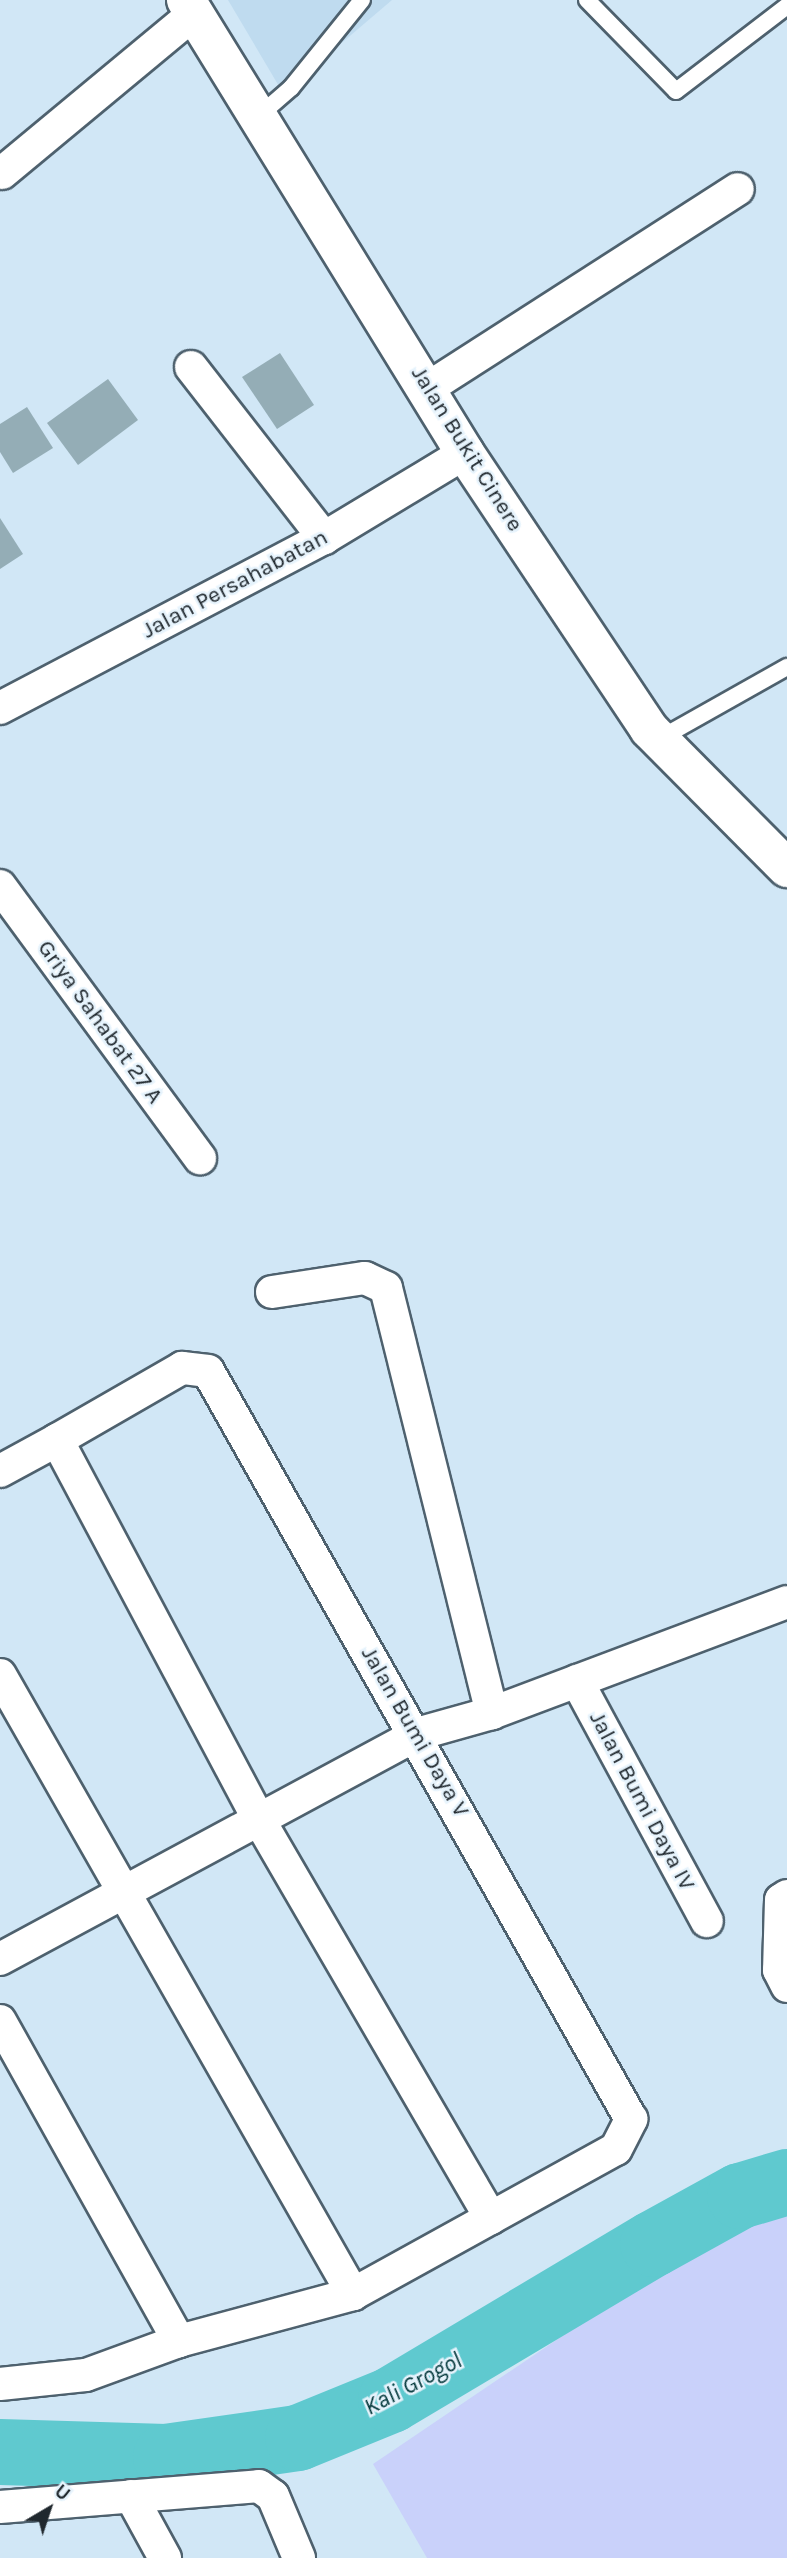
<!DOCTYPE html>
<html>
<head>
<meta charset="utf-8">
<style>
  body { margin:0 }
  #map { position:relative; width:787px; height:2558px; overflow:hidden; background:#d1e7f6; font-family:Karla,sans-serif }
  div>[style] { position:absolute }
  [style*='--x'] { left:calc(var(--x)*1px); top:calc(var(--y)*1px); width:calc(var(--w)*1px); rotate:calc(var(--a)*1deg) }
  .built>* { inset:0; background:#bfdbef }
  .green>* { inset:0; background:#c9d1fa }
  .river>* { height:66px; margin:-33px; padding:0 33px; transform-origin:33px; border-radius:33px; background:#5fc9cf }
  .building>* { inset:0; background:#94adb6 }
  .roads { filter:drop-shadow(2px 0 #4e616e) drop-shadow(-2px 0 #4e616e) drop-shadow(0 2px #4e616e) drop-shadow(0 -2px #4e616e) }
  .lane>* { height:16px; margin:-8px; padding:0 8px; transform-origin:8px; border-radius:8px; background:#fff }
  .street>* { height:32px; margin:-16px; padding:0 16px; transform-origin:16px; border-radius:16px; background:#fff }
  .secondary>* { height:38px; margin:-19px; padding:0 19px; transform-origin:19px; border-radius:19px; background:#fff }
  span { translate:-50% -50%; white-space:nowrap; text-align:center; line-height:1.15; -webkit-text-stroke:5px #e6f3fc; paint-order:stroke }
  .street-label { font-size:23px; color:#20282e }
  .water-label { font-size:24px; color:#03383b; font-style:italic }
  .north { position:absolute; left:14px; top:2474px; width:70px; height:70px; -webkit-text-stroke:5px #e6f3fc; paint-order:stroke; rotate:39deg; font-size:19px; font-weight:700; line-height:28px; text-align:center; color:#20282e }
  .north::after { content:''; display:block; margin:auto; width:24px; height:32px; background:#20282e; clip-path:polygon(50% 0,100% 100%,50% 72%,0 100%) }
</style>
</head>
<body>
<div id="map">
  <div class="built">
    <div style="clip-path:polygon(228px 0,392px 0,283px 93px)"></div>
  </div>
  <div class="green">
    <div style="clip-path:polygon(787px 2184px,787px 2558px,427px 2558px,373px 2464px)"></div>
  </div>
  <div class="river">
    <div style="--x:0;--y:2452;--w:166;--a:1.7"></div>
    <div style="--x:166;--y:2457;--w:133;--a:-8.2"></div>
    <div style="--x:298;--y:2438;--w:100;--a:-22.2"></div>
    <div style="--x:391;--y:2400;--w:305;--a:-30.8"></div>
    <div style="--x:653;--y:2244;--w:99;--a:-28.9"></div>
    <div style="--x:740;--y:2196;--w:49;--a:-16.6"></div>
  </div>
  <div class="building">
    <div style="clip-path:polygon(280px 353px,314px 405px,277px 429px,242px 377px)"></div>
    <div style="clip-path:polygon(108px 379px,138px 420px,78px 465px,47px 423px)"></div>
    <div style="clip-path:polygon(27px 407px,53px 448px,13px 473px,0 452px,0 424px)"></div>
    <div style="clip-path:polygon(0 518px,23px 554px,0 569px)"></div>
  </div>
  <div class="roads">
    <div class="lane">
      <div style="--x:587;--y:0;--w:127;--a:45.6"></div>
      <div style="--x:676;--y:91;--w:140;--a:-37.4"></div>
      <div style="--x:261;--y:114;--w:40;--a:-41"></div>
      <div style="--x:291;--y:88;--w:113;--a:-51.1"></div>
      <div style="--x:659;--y:739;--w:147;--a:-29.4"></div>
    </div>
    <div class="street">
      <div style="--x:2;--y:173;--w:251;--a:-39.7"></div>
      <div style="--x:191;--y:367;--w:217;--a:52.1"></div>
      <div style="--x:428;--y:388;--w:368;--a:-32.7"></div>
      <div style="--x:0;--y:708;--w:366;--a:-27.7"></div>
      <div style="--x:324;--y:538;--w:165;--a:-31.1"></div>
      <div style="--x:0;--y:886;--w:338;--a:53.7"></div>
      <div style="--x:272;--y:1292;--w:94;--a:-8.6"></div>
      <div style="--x:365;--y:1278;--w:23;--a:25"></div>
      <div style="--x:386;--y:1288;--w:438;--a:76"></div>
      <div style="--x:0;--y:1471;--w:65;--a:-28.5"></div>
      <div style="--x:57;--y:1440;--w:428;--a:62"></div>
      <div style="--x:258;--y:1818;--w:463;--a:59.8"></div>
      <div style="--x:0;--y:1675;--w:713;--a:60.3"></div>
      <div style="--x:577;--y:1681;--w:273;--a:61.6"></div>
      <div style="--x:787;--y:1896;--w:7;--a:146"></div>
      <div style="--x:781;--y:1900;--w:70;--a:91.6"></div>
      <div style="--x:779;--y:1970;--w:18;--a:63"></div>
      <div style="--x:0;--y:1959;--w:474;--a:-28.3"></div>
      <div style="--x:417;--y:1734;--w:78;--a:-15.6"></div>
      <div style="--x:492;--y:1713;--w:315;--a:-20.6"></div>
      <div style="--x:0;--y:2021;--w:367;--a:60.8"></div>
      <div style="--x:0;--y:2384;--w:86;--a:-6"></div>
      <div style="--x:86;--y:2375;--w:99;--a:-20.1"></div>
      <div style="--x:179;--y:2341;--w:180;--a:-15.1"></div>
      <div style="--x:353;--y:2294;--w:300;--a:-28.9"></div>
      <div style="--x:616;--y:2149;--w:34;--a:-63"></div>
      <div style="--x:631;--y:2119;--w:859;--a:-119.49"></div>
      <div style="--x:208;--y:1371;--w:26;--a:-173"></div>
      <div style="--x:182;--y:1368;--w:144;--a:150.1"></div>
      <div style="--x:131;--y:2496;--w:71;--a:61.3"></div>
      <div style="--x:0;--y:2507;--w:260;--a:-4.6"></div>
      <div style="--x:259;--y:2486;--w:17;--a:36"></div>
      <div style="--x:273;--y:2496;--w:67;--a:67.2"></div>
    </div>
    <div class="secondary">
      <div style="--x:186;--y:0;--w:532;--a:58.37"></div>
      <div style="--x:465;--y:453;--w:332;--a:56.3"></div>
      <div style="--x:649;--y:729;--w:196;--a:45.2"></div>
    </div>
  </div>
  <div class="street-label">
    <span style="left:467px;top:449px;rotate:58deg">Jalan Bukit Cinere</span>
    <span style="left:235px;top:584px;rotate:-28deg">Jalan Persahabatan</span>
    <span style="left:100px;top:1022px;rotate:54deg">Griya Sahabat 27 A</span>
    <span style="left:415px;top:1732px;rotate:60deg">Jalan Bumi Daya V</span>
    <span style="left:642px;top:1801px;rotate:62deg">Jalan Bumi Daya IV</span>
  </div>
  <div class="water-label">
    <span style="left:413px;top:2384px;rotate:-28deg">Kali Grogol</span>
  </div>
  <div class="north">U</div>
</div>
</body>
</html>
